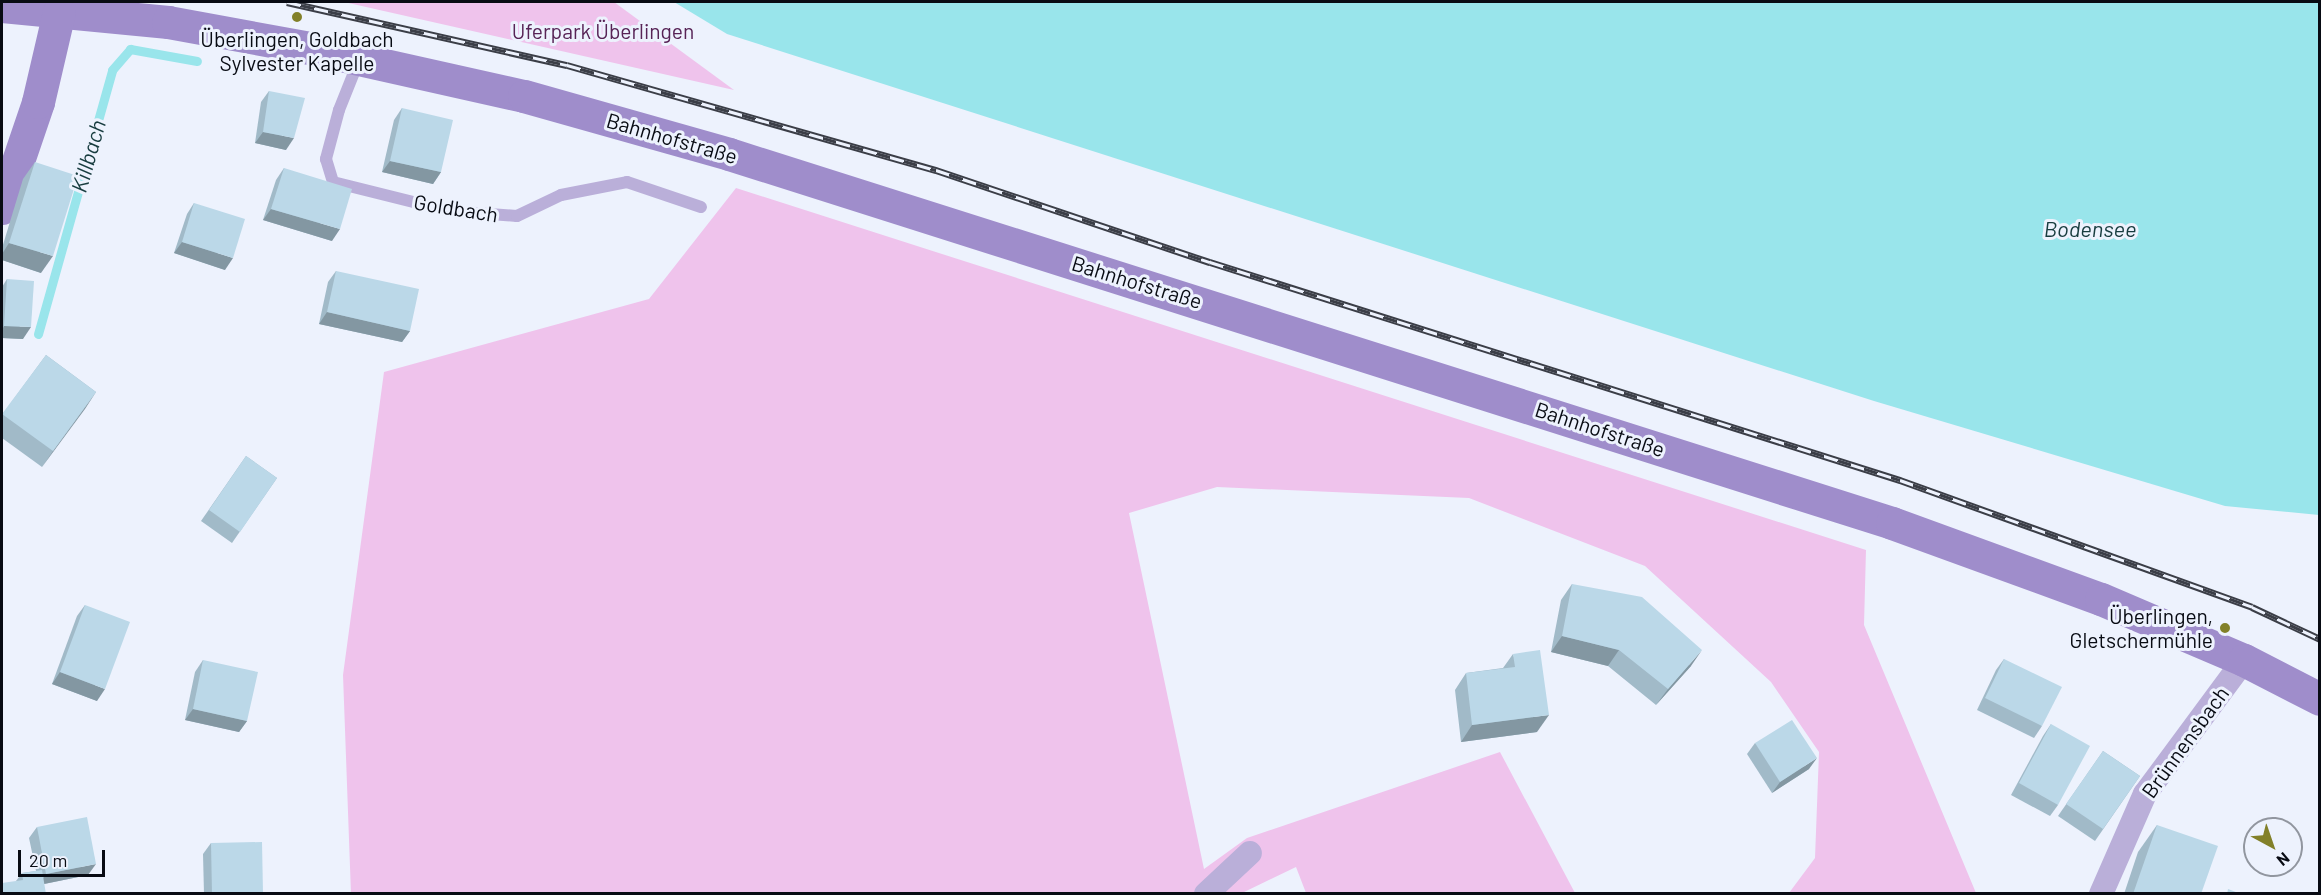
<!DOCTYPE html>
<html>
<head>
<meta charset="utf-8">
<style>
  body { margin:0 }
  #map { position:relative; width:2321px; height:895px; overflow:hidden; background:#edf2fd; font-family:Barlow,sans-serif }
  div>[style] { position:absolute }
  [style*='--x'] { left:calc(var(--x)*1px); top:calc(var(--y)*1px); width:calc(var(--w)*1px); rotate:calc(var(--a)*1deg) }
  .green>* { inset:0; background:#efc3ec }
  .water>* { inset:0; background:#99e5eb }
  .stream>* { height:9px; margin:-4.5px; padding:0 4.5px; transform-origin:4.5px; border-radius:4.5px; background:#99e5eb }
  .lane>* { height:12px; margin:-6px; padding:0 6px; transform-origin:6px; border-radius:6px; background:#baafd9 }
  .street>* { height:24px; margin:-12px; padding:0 12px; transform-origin:12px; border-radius:12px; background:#baafd9 }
  .secondary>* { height:33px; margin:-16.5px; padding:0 16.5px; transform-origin:16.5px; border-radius:16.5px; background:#9f8dcb }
  .rail>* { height:7px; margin-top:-3.5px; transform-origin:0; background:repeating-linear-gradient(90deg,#edf2fd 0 14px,#3b3e47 0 28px); box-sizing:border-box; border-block:2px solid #3b3e47 }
  .wall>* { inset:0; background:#a1bac8 }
  .shaded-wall>* { inset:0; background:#8397a2 }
  .building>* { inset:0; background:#bbd8e8 }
  .dots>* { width:16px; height:16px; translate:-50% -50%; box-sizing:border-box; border:3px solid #edf2fd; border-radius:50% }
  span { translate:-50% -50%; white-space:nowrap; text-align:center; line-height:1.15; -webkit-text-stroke:6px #edf2fd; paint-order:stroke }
  .park-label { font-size:21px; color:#572356 }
  .poi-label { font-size:21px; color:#080b13 }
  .right { translate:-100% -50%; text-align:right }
  .street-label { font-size:21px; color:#080b13 }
  .water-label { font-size:22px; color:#173c3f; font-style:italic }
  .frame { position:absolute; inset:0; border:3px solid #080b13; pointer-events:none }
  .north { position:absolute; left:2243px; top:817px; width:60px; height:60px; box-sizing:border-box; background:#edf2fd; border:2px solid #91969f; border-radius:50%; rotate:140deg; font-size:16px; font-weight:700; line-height:24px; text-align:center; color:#080b13 }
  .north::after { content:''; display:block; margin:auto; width:21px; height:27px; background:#828029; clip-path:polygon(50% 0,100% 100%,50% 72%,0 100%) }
  .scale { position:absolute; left:18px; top:850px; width:87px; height:27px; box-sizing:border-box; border:3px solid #080b13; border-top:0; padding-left:8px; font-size:18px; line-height:21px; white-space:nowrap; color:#080b13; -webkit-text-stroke:4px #edf2fd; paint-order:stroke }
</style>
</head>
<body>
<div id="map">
  <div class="green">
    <div style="clip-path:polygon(344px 2px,614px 2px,734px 90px)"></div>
    <div style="clip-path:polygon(736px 188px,1866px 550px,1864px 625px,1976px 893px,1789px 893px,1815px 858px,1819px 752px,1771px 682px,1645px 566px,1469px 498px,1217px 487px,1129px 513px,1204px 869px,1247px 838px,1500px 752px,1575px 893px,1306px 893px,1296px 867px,1240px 894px,351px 894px,343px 675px,384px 372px,649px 299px)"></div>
  </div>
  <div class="water">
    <div style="clip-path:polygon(674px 2px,2319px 2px,2319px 515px,2225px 506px,1874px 401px,727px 34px)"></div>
  </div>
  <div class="stream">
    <div style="--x:38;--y:334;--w:274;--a:-74.3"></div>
    <div style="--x:112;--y:70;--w:28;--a:-49"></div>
    <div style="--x:130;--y:49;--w:68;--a:10.2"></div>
  </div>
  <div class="lane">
    <div style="--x:359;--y:60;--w:54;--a:111.8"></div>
    <div style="--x:339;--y:110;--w:51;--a:104.9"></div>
    <div style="--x:326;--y:159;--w:24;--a:73"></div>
    <div style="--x:333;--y:182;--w:120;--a:14"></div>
    <div style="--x:449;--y:211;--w:68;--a:4.2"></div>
    <div style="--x:517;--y:216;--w:49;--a:-25.5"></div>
    <div style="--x:561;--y:195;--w:67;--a:-11.1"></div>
    <div style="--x:627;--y:182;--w:78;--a:18.7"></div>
  </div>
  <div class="street">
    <div style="--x:1206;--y:894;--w:60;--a:-43"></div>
    <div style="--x:2101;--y:894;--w:109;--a:-66.3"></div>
    <div style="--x:2145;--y:794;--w:167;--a:-53.5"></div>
  </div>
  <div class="secondary">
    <div style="--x:2;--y:6;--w:167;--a:5.5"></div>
    <div style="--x:168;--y:22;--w:143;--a:10.4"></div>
    <div style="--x:309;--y:48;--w:220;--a:12.6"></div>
    <div style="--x:524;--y:96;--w:213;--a:15.8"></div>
    <div style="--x:729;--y:154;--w:1220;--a:17.6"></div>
    <div style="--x:1892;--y:523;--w:222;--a:20"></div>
    <div style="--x:2101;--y:599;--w:155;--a:23.1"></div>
    <div style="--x:2244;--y:660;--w:85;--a:27.2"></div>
    <div style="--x:2;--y:208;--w:112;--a:-71.2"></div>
    <div style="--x:38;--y:102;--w:92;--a:-76.9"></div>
  </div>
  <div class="rail">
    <div style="--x:287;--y:2;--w:287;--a:12.7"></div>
    <div style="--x:567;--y:65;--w:384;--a:15.9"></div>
    <div style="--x:936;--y:170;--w:289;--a:18.6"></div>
    <div style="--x:1210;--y:262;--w:724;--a:17.53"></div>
    <div style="--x:1900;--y:480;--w:374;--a:19.8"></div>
    <div style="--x:2252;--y:607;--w:75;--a:25.2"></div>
  </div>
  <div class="wall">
    <div style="clip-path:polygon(269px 91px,286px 150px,255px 143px,261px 102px)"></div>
    <div style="clip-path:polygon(402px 108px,441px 172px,433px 184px,382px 172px,394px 120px)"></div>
    <div style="clip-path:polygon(35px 162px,41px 273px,2px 260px,2px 248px,23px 179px)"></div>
    <div style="clip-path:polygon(284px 168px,332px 241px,263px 220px,276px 180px)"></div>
    <div style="clip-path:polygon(194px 203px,225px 270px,174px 253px,187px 214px)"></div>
    <div style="clip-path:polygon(336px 271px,410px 331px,402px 342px,319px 324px,328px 282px)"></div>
    <div style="clip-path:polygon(7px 279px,23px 339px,2px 338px,2px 287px)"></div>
    <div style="clip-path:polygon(46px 355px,96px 392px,42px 467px,2px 438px,2px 415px)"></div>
    <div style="clip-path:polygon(246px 456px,277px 478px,232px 543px,201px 521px)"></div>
    <div style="clip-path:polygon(1572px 584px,1691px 666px,1656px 705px,1608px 666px,1551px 652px,1561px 600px)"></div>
    <div style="clip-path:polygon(85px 605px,97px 701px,52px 684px,77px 616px)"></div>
    <div style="clip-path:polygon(1513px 654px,1537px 732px,1461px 742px,1455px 690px,1466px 673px,1503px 668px)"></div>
    <div style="clip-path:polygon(2004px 659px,2042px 726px,2034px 738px,1977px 710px,1996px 670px)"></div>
    <div style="clip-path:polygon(203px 660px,247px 721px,239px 732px,185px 720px,195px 672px)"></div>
    <div style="clip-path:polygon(2051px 724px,2058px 805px,2050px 816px,2011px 795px,2043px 736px)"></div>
    <div style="clip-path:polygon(1755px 743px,1809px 769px,1772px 793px,1747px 754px)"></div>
    <div style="clip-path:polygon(2103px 751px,2140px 776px,2095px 841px,2058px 816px)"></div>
    <div style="clip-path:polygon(2157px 825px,2201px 894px,2124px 894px,2138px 852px)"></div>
    <div style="clip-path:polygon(37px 827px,88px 875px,44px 884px,16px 881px,22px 873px,36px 871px,29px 838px)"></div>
    <div style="clip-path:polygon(211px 843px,263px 894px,204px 894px,203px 854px)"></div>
  </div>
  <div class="shaded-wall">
    <div style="clip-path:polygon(263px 132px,294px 138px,286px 150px,255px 143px)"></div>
    <div style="clip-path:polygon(390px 161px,441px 172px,433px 184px,382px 172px)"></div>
    <div style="clip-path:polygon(271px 209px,340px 229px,332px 241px,263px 220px)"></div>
    <div style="clip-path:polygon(182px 242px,233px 258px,225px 270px,174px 253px)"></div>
    <div style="clip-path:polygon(9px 243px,53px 256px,41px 273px,2px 260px,2px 254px)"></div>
    <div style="clip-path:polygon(327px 312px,410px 331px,402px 342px,319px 324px)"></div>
    <div style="clip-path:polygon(4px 326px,31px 327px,23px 339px,2px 338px,2px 330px)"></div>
    <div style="clip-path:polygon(96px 392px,85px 409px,42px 467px,53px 451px)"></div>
    <div style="clip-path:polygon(1562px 636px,1619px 650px,1608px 666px,1551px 652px)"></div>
    <div style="clip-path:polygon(1702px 650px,1691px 666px,1656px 705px,1668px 689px)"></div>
    <div style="clip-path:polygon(60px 672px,105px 689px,97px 701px,52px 684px)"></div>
    <div style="clip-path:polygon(193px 709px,247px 721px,239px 732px,185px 720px)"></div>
    <div style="clip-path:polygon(1549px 715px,1537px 732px,1461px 742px,1472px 725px)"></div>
    <div style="clip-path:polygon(1817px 758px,1809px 769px,1772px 793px,1780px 782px)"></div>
    <div style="clip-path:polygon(96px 864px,88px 875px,39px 885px,46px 874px)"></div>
  </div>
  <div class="building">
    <div style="clip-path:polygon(269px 91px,305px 98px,294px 138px,263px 132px)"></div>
    <div style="clip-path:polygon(402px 108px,453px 120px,441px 172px,390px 161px)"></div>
    <div style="clip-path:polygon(35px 162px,78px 176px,53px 256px,9px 243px)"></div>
    <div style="clip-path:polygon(284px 168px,352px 189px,340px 229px,271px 209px)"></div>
    <div style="clip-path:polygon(194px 203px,245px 219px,233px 258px,182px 242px)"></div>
    <div style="clip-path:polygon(336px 271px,419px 289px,410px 331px,327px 312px)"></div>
    <div style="clip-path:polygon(7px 279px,34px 281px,31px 327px,4px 326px)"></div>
    <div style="clip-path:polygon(46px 355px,96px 392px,53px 451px,2px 414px)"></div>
    <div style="clip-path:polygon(246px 456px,277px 478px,240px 532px,209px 510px)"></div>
    <div style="clip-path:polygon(1572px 584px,1642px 597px,1702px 650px,1668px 689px,1619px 650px,1562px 636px)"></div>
    <div style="clip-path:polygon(85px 605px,130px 622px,105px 689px,60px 672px)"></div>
    <div style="clip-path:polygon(1540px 650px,1549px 715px,1472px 725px,1466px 673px,1515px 667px,1513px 654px)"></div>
    <div style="clip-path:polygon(2004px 659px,2062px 687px,2042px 726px,1985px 698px)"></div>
    <div style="clip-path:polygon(203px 660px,258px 672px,247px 721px,193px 709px)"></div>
    <div style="clip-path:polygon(1792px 720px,1817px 758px,1780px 782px,1755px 743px)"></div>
    <div style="clip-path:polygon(2051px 724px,2090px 746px,2058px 805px,2019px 783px)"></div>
    <div style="clip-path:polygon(2103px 751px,2140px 776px,2103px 829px,2066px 804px)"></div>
    <div style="clip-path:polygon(87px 817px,96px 864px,46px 874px,37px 827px)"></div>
    <div style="clip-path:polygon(2157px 825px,2218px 846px,2201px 894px,2133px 894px)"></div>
    <div style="clip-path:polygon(262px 842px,263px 894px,212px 894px,211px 843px)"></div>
    <div style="clip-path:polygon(42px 870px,46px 894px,2px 894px,2px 883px,23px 880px,22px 873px)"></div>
    <div style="clip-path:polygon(2228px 889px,2241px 894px,2227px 894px)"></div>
  </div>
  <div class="dots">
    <div style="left:297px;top:17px;background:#828029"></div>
    <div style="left:2225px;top:628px;background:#828029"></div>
  </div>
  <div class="park-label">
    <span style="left:603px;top:31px">Uferpark Überlingen</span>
  </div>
  <div class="poi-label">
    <span style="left:297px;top:51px">Überlingen, Goldbach<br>Sylvester Kapelle</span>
    <span class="right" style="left:2213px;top:628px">Überlingen,<br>Gletschermühle</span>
  </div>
  <div class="street-label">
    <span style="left:672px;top:138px;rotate:16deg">Bahnhofstraße</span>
    <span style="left:456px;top:208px;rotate:9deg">Goldbach</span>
    <span style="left:1137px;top:282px;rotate:17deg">Bahnhofstraße</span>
    <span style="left:1600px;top:429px;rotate:18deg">Bahnhofstraße</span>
    <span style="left:2185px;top:742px;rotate:-54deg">Brünnensbach</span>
  </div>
  <div class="water-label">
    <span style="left:88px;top:156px;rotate:-74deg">Killbach</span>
    <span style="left:2090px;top:229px">Bodensee</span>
  </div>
  <div class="frame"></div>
  <div class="north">N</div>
  <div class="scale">20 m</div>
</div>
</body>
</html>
